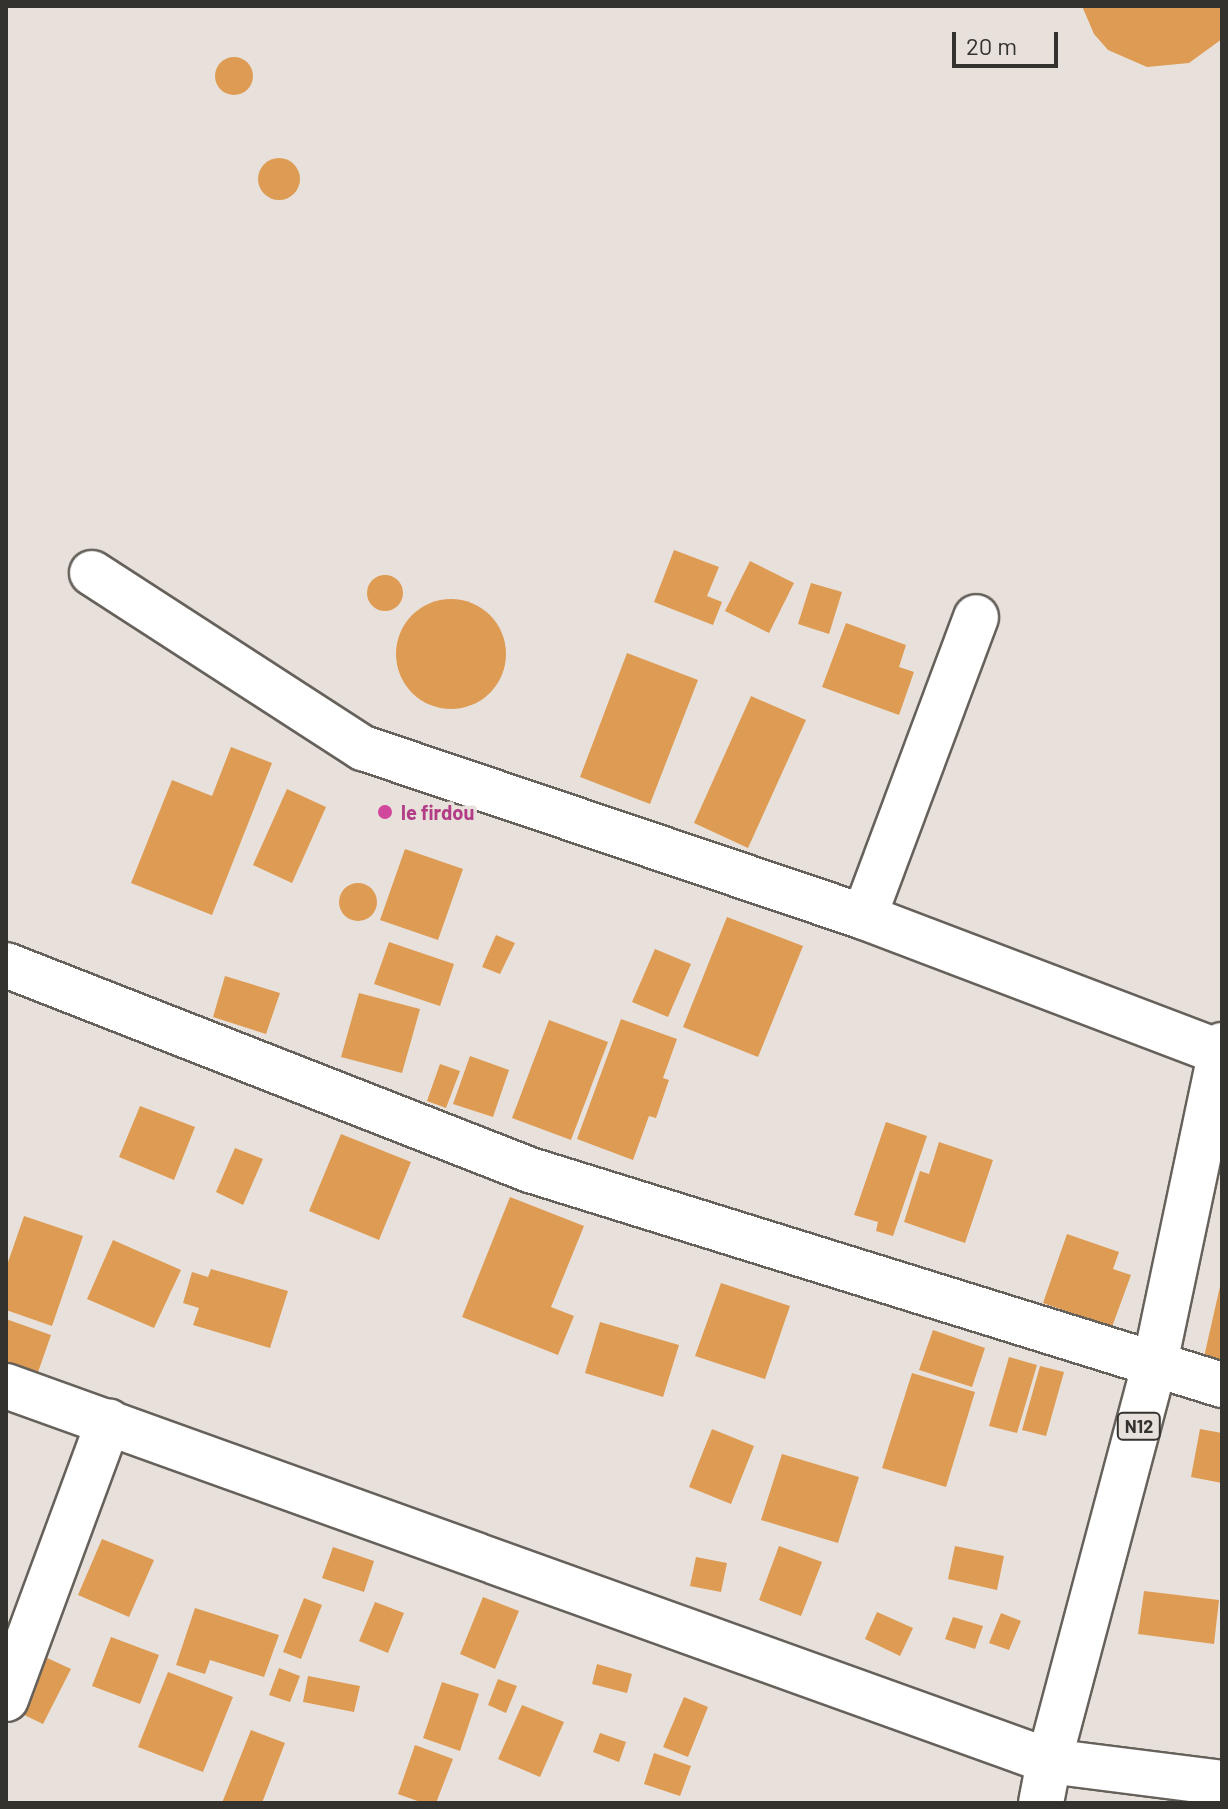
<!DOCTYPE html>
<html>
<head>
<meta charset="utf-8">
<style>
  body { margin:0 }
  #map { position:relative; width:1228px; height:1809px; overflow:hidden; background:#e8e1db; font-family:Barlow,sans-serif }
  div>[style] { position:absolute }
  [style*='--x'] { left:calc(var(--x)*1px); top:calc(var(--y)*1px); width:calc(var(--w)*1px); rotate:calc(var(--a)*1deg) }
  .building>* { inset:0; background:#de9b53 }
  .round { border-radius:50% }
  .roads { filter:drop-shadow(2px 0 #67615b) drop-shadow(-2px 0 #67615b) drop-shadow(0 2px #67615b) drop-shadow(0 -2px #67615b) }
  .minor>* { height:44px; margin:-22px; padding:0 22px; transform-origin:22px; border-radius:22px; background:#fff }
  .major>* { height:44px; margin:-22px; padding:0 22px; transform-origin:22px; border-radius:22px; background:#fff }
  .dots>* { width:22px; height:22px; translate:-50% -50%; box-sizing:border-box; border:4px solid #e8e1db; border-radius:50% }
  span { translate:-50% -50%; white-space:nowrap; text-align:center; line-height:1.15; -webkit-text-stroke:7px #e8e1db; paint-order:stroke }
  .shield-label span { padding:2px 6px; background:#e8e1db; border:2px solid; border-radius:6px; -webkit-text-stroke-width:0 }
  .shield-label { font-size:18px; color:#34322f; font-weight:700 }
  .hotel-label { font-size:20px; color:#b23c85; font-weight:700 }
  .left { translate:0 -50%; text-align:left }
  .frame { position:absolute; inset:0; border:8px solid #34322f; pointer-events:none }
  .scale { position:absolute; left:952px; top:32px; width:106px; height:36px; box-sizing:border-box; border:4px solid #34322f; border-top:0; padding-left:10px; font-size:24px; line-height:28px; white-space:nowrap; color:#34322f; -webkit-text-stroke:6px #e8e1db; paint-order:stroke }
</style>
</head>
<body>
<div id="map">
  <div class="building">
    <div style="clip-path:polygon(1082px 6px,1222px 6px,1222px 39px,1189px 63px,1147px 67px,1108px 50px,1094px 34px)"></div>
    <div class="round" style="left:215px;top:57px;width:38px;height:38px"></div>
    <div class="round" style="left:258px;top:158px;width:42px;height:42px"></div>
    <div style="clip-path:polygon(674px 550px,719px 567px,707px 596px,722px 602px,713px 625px,654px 602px)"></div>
    <div style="clip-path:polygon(750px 561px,794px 583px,769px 633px,725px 611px)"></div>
    <div class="round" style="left:367px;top:575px;width:36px;height:36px"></div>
    <div style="clip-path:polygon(811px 583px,842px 592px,829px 634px,798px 624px)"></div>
    <div class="round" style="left:396px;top:599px;width:110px;height:110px"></div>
    <div style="clip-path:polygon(846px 623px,906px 645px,899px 667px,914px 672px,899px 715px,822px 687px)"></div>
    <div style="clip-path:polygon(627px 653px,698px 680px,650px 804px,580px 777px)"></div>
    <div style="clip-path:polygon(751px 696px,806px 720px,748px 848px,694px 823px)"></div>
    <div style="clip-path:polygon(231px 747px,272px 763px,212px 915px,131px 883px,172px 780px,212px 796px)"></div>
    <div style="clip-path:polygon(287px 789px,326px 807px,292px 883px,253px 865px)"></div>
    <div style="clip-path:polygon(405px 849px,463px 869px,438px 940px,380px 920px)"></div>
    <div class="round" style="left:339px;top:883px;width:38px;height:38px"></div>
    <div style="clip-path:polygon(727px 917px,803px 946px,758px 1057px,683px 1027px)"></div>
    <div style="clip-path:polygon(496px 935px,515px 943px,500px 974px,482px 967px)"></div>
    <div style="clip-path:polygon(389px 942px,454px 964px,440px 1006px,374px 984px)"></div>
    <div style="clip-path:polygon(655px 949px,691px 964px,668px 1017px,632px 1002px)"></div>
    <div style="clip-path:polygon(225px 976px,280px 993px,266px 1034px,213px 1017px)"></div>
    <div style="clip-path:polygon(359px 993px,420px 1009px,402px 1073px,341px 1057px)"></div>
    <div style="clip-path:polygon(621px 1019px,677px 1039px,663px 1078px,669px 1080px,656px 1118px,649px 1116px,633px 1160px,577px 1139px)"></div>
    <div style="clip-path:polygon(549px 1020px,608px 1042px,571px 1140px,512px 1118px)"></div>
    <div style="clip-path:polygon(470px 1056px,509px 1070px,493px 1117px,453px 1104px)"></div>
    <div style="clip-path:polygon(440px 1064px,460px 1071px,446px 1108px,427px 1101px)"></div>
    <div style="clip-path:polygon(140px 1106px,195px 1127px,174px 1180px,119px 1157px)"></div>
    <div style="clip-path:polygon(886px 1122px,927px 1136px,893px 1236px,876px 1231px,878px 1222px,854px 1215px)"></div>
    <div style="clip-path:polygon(341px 1134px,411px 1162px,379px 1240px,309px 1211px)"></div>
    <div style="clip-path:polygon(939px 1142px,993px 1160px,965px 1243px,904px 1222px,920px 1171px,929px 1174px)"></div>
    <div style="clip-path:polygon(235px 1148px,263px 1159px,243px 1205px,216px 1192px)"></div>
    <div style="clip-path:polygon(510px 1197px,584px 1226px,551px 1307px,574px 1316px,558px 1355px,462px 1317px)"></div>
    <div style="clip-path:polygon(24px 1216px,83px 1236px,52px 1326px,6px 1310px,6px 1268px)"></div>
    <div style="clip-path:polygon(1067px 1234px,1119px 1252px,1113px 1269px,1131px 1275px,1112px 1327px,1043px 1303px)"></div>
    <div style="clip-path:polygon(113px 1240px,181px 1270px,154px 1328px,87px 1299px)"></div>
    <div style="clip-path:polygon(211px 1269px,288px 1291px,270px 1348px,193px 1325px,199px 1308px,183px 1303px,192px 1272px,208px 1277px)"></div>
    <div style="clip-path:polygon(1221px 1282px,1222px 1282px,1222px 1361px,1204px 1357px)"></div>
    <div style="clip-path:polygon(721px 1283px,790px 1306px,765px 1379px,695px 1356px)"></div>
    <div style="clip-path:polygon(6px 1319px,51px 1335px,37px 1375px,6px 1364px)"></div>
    <div style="clip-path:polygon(600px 1322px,679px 1345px,663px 1397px,585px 1373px)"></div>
    <div style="clip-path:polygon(933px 1330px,985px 1348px,972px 1387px,919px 1370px)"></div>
    <div style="clip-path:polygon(1009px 1357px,1037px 1365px,1017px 1433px,989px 1426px)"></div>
    <div style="clip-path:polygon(1040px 1366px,1064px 1372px,1046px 1436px,1022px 1430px)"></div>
    <div style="clip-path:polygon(912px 1373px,975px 1392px,946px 1487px,882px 1468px)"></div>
    <div style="clip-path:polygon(712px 1429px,754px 1446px,731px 1504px,689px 1487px)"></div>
    <div style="clip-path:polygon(1200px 1429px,1222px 1433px,1222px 1483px,1191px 1477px)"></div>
    <div style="clip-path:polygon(782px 1454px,859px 1477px,838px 1543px,761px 1520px)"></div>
    <div style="clip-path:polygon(102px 1539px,154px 1560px,129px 1617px,78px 1595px)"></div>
    <div style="clip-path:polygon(779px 1546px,822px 1562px,801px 1616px,759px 1600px)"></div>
    <div style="clip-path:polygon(955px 1546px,1004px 1556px,997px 1590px,948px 1579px)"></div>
    <div style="clip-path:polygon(333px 1547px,374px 1561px,364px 1592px,322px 1578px)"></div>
    <div style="clip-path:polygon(696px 1557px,727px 1563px,721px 1592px,690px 1586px)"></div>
    <div style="clip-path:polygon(1144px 1591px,1219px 1600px,1214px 1644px,1138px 1634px)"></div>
    <div style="clip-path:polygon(483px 1597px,519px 1611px,495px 1669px,460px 1654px)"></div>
    <div style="clip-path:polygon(304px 1598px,322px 1605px,301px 1659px,283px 1652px)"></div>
    <div style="clip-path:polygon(375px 1602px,404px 1613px,388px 1653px,359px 1641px)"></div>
    <div style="clip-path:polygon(195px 1608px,279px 1635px,264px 1677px,210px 1660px,205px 1674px,176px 1665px)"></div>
    <div style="clip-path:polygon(877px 1612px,913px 1628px,900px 1656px,865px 1639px)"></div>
    <div style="clip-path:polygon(1001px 1613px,1021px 1621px,1009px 1650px,989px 1643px)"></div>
    <div style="clip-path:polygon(953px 1617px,983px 1626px,975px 1649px,945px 1639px)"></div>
    <div style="clip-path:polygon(111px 1637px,159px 1655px,140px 1704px,92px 1686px)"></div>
    <div style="clip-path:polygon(43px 1656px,71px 1669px,43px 1724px,16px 1711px)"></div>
    <div style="clip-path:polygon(597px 1664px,632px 1674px,627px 1693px,592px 1684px)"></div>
    <div style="clip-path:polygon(279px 1668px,300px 1676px,290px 1702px,269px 1695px)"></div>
    <div style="clip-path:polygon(168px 1672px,233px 1697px,203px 1772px,138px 1747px)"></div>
    <div style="clip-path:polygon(308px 1676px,360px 1686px,354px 1712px,303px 1702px)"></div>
    <div style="clip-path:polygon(498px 1679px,517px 1686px,506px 1713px,488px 1705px)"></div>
    <div style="clip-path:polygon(442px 1682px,479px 1694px,460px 1751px,423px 1738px)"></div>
    <div style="clip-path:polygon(684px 1697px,708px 1707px,688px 1757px,663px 1747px)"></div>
    <div style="clip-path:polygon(522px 1705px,564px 1722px,540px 1777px,498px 1759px)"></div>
    <div style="clip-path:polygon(251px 1730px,285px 1743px,262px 1803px,222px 1803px)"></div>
    <div style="clip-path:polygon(600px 1733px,626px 1742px,619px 1762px,593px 1752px)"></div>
    <div style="clip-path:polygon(415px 1745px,453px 1759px,436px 1803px,423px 1803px,398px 1794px)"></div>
    <div style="clip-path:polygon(654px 1753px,691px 1766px,680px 1796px,644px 1784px)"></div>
  </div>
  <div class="roads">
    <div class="minor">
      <div style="--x:92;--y:573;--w:323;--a:32.9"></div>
      <div style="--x:363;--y:748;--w:529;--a:18.64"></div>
      <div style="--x:864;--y:917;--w:383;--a:20.8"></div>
      <div style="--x:864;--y:917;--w:320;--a:-69.5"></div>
      <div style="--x:6;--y:965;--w:563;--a:21.37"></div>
      <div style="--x:530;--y:1170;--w:725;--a:17.26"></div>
      <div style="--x:6;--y:1386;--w:1108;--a:19.78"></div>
      <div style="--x:1049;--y:1761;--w:174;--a:7.2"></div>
      <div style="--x:6;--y:1699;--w:296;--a:-69.7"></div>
    </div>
    <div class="major">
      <div style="--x:1041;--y:1803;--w:43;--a:-79.2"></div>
      <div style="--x:1049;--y:1761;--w:412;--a:-75.1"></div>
      <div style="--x:1155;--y:1363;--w:325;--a:-78.1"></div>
    </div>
  </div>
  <div class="dots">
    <div style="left:385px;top:812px;background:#d1479c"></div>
  </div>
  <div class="shield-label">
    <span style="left:1139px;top:1426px">N12</span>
  </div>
  <div class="hotel-label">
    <span class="left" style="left:401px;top:812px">le firdou</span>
  </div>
  <div class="frame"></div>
  <div class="scale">20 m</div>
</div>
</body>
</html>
